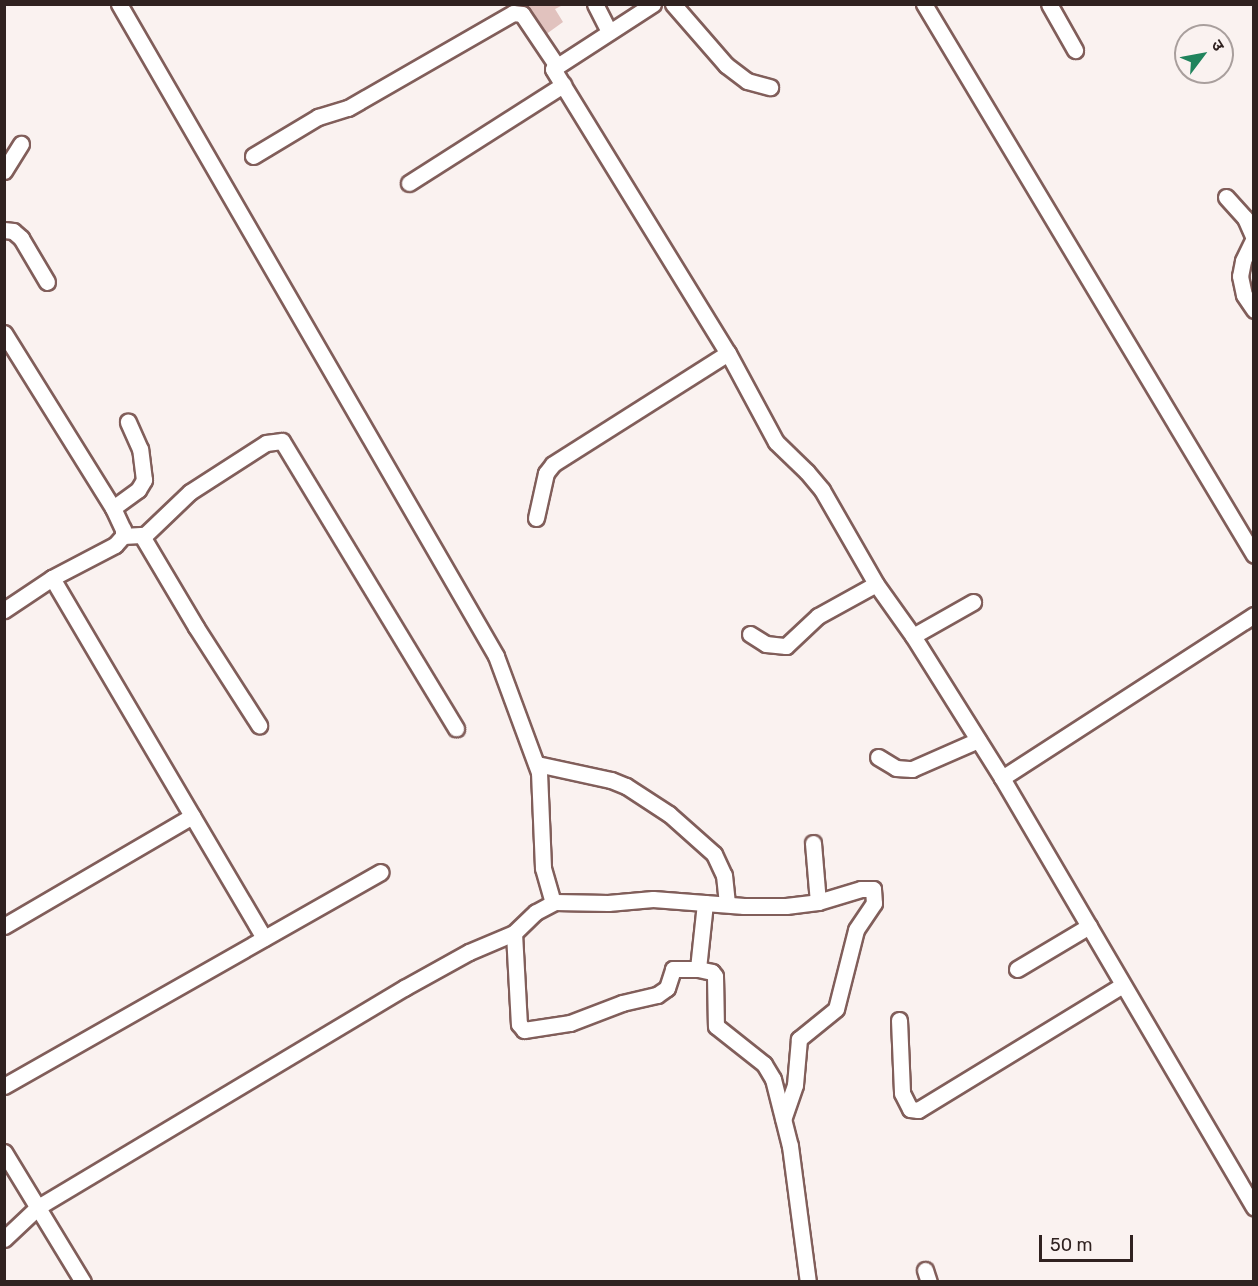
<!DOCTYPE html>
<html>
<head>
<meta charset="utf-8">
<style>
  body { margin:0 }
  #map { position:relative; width:1258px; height:1286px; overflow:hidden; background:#faf2f0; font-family:Rubik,"Noto Sans Devanagari",sans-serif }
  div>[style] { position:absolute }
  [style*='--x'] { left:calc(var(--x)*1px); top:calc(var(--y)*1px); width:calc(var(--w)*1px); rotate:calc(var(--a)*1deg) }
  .green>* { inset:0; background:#e1c2be }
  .roads { filter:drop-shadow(2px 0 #815e5a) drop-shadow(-2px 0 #815e5a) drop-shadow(0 2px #815e5a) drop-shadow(0 -2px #815e5a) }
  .minor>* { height:15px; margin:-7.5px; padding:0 7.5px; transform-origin:7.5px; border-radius:7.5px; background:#fff }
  span { translate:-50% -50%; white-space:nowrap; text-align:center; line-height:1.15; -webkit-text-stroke:6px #faf2f0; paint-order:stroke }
  .frame { position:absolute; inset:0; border:6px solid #302220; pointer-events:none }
  .north { position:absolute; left:1174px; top:24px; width:60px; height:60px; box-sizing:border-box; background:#faf2f0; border:2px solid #a99f9d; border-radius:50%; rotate:58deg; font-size:16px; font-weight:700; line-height:24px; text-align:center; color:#302220 }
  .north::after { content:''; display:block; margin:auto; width:21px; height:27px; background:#20835c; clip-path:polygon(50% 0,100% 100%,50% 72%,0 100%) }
  .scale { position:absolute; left:1039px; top:1235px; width:94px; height:27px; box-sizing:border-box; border:3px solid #302220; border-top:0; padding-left:8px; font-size:18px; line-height:21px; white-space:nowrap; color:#302220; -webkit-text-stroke:4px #faf2f0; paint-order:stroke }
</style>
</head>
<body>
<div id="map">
  <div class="green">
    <div style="clip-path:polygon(527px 5px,563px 5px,555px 9px,563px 22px,545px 35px)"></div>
  </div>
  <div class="roads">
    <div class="minor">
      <div style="--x:119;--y:4;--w:753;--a:59.96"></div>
      <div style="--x:496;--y:656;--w:124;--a:69.7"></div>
      <div style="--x:539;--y:772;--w:96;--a:87.6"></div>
      <div style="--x:543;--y:868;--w:35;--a:74"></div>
      <div style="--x:595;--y:4;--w:30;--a:63"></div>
      <div style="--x:653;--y:4;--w:119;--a:147"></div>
      <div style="--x:553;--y:69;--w:334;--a:58.4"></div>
      <div style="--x:728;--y:353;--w:101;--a:61.7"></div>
      <div style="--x:776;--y:442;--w:43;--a:44.1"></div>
      <div style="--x:807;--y:472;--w:23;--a:50"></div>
      <div style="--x:822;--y:490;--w:108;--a:60.1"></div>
      <div style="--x:876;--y:584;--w:64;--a:54.6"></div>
      <div style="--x:913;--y:636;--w:168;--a:57.9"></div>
      <div style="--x:1002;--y:778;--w:498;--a:59.6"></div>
      <div style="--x:673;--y:4;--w:81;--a:49"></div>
      <div style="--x:726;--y:65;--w:26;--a:37"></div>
      <div style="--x:747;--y:81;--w:24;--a:15"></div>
      <div style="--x:924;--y:4;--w:642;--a:59.08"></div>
      <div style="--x:1049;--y:4;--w:53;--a:60.5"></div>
      <div style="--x:253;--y:156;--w:76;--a:-31"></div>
      <div style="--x:318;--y:117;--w:31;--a:-17"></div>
      <div style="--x:348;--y:108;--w:190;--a:-29.9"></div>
      <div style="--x:513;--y:13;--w:9;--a:6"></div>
      <div style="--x:522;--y:14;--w:63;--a:56.1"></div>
      <div style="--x:4;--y:171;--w:32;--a:-58"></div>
      <div style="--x:409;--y:183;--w:183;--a:-32.5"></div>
      <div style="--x:1226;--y:197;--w:28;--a:48"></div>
      <div style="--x:1245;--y:218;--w:22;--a:66"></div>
      <div style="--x:4;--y:230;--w:9;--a:6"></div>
      <div style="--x:13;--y:231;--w:11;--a:41"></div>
      <div style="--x:21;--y:238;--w:51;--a:59.4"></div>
      <div style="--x:1254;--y:238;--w:25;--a:116"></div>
      <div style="--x:1243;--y:261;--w:15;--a:101"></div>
      <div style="--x:1240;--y:276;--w:19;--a:78"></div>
      <div style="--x:1244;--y:295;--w:18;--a:56"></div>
      <div style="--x:4;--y:333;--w:206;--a:58.1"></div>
      <div style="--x:113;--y:508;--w:23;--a:65"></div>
      <div style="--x:123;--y:529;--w:7;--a:90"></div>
      <div style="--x:123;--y:536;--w:12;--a:132"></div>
      <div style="--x:115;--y:545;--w:71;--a:152.4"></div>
      <div style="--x:52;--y:578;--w:58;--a:146.3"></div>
      <div style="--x:113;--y:508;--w:31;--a:-36"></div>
      <div style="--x:138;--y:490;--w:12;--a:-59"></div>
      <div style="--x:144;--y:480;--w:31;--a:-97"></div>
      <div style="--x:140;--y:449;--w:30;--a:-114"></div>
      <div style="--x:536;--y:518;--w:46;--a:-77.5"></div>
      <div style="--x:546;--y:473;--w:11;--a:-52"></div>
      <div style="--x:553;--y:464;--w:207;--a:-32.4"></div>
      <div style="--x:123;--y:536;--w:22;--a:-3"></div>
      <div style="--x:145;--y:535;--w:62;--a:-43.7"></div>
      <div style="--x:190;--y:492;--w:90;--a:-32.8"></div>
      <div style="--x:266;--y:443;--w:16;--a:-7"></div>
      <div style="--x:282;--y:441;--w:336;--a:58.8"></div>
      <div style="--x:142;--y:536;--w:106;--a:59.3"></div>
      <div style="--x:196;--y:627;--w:117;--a:57.3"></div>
      <div style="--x:52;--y:578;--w:418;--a:59.5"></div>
      <div style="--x:750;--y:634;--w:19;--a:32"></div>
      <div style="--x:766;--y:644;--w:20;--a:6"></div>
      <div style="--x:786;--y:646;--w:44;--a:-43.2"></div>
      <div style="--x:818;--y:616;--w:66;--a:-28.9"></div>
      <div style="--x:913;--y:636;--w:69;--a:-29.5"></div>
      <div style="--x:878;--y:757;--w:21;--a:31"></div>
      <div style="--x:896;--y:768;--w:16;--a:4"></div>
      <div style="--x:912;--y:769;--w:72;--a:-23.7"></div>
      <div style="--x:537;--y:764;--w:76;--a:12.2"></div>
      <div style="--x:611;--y:780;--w:16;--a:22"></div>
      <div style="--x:626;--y:786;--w:51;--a:33.1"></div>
      <div style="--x:669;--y:814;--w:60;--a:41.6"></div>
      <div style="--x:714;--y:854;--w:23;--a:65"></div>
      <div style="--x:724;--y:875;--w:28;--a:84"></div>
      <div style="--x:1002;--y:778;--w:300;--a:-32.9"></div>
      <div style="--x:813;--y:843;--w:59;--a:85.2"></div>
      <div style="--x:705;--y:903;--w:66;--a:96.1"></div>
      <div style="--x:698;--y:969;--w:14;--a:12"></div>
      <div style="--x:712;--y:972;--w:5;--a:53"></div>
      <div style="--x:715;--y:976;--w:50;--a:88.9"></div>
      <div style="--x:716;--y:1026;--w:61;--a:38.4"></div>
      <div style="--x:764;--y:1064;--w:17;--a:59"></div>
      <div style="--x:773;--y:1079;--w:69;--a:75.8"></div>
      <div style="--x:790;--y:1146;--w:137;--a:82.5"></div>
      <div style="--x:4;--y:926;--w:218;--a:-30.3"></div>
      <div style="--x:514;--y:933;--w:91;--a:86.9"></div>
      <div style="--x:519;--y:1024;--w:8;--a:50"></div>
      <div style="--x:524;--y:1030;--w:47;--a:-8.7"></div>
      <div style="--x:570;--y:1023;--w:56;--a:-21"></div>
      <div style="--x:622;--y:1003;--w:36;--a:-13"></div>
      <div style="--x:657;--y:995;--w:12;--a:-35"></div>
      <div style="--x:667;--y:988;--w:20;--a:-72"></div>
      <div style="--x:673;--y:969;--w:25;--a:0"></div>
      <div style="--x:1017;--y:969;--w:84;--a:-30.8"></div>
      <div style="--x:899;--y:1020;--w:73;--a:87.6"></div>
      <div style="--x:902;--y:1093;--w:18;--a:63"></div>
      <div style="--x:910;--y:1109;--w:8;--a:7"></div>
      <div style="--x:918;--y:1110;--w:240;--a:-31.4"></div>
      <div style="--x:4;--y:1086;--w:433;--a:-29.6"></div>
      <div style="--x:4;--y:1152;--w:152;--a:58.7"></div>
      <div style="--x:4;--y:1239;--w:47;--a:-43.3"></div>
      <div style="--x:38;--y:1207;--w:427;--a:-30.9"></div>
      <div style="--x:404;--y:988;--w:74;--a:-29"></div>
      <div style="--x:469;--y:952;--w:49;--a:-22.9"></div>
      <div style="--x:514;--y:933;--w:30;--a:-44"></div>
      <div style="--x:536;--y:912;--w:21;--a:-28"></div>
      <div style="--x:555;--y:902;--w:53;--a:1.1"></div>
      <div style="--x:608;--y:903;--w:45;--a:-5.1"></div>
      <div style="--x:653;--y:899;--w:91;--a:4.4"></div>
      <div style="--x:744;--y:906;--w:42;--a:0"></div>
      <div style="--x:786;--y:906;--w:32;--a:-7"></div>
      <div style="--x:818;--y:902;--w:45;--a:-16.8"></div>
      <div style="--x:861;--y:889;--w:12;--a:0"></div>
      <div style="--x:873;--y:889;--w:14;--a:86"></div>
      <div style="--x:874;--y:903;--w:32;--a:124"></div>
      <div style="--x:856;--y:930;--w:81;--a:104.2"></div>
      <div style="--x:836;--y:1009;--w:48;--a:141"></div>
      <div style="--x:799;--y:1039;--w:46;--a:95"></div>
      <div style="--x:795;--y:1085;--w:36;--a:109"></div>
      <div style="--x:925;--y:1270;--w:13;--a:72"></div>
    </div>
  </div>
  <div class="frame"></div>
  <div class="north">उ</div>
  <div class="scale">50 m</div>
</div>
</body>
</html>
